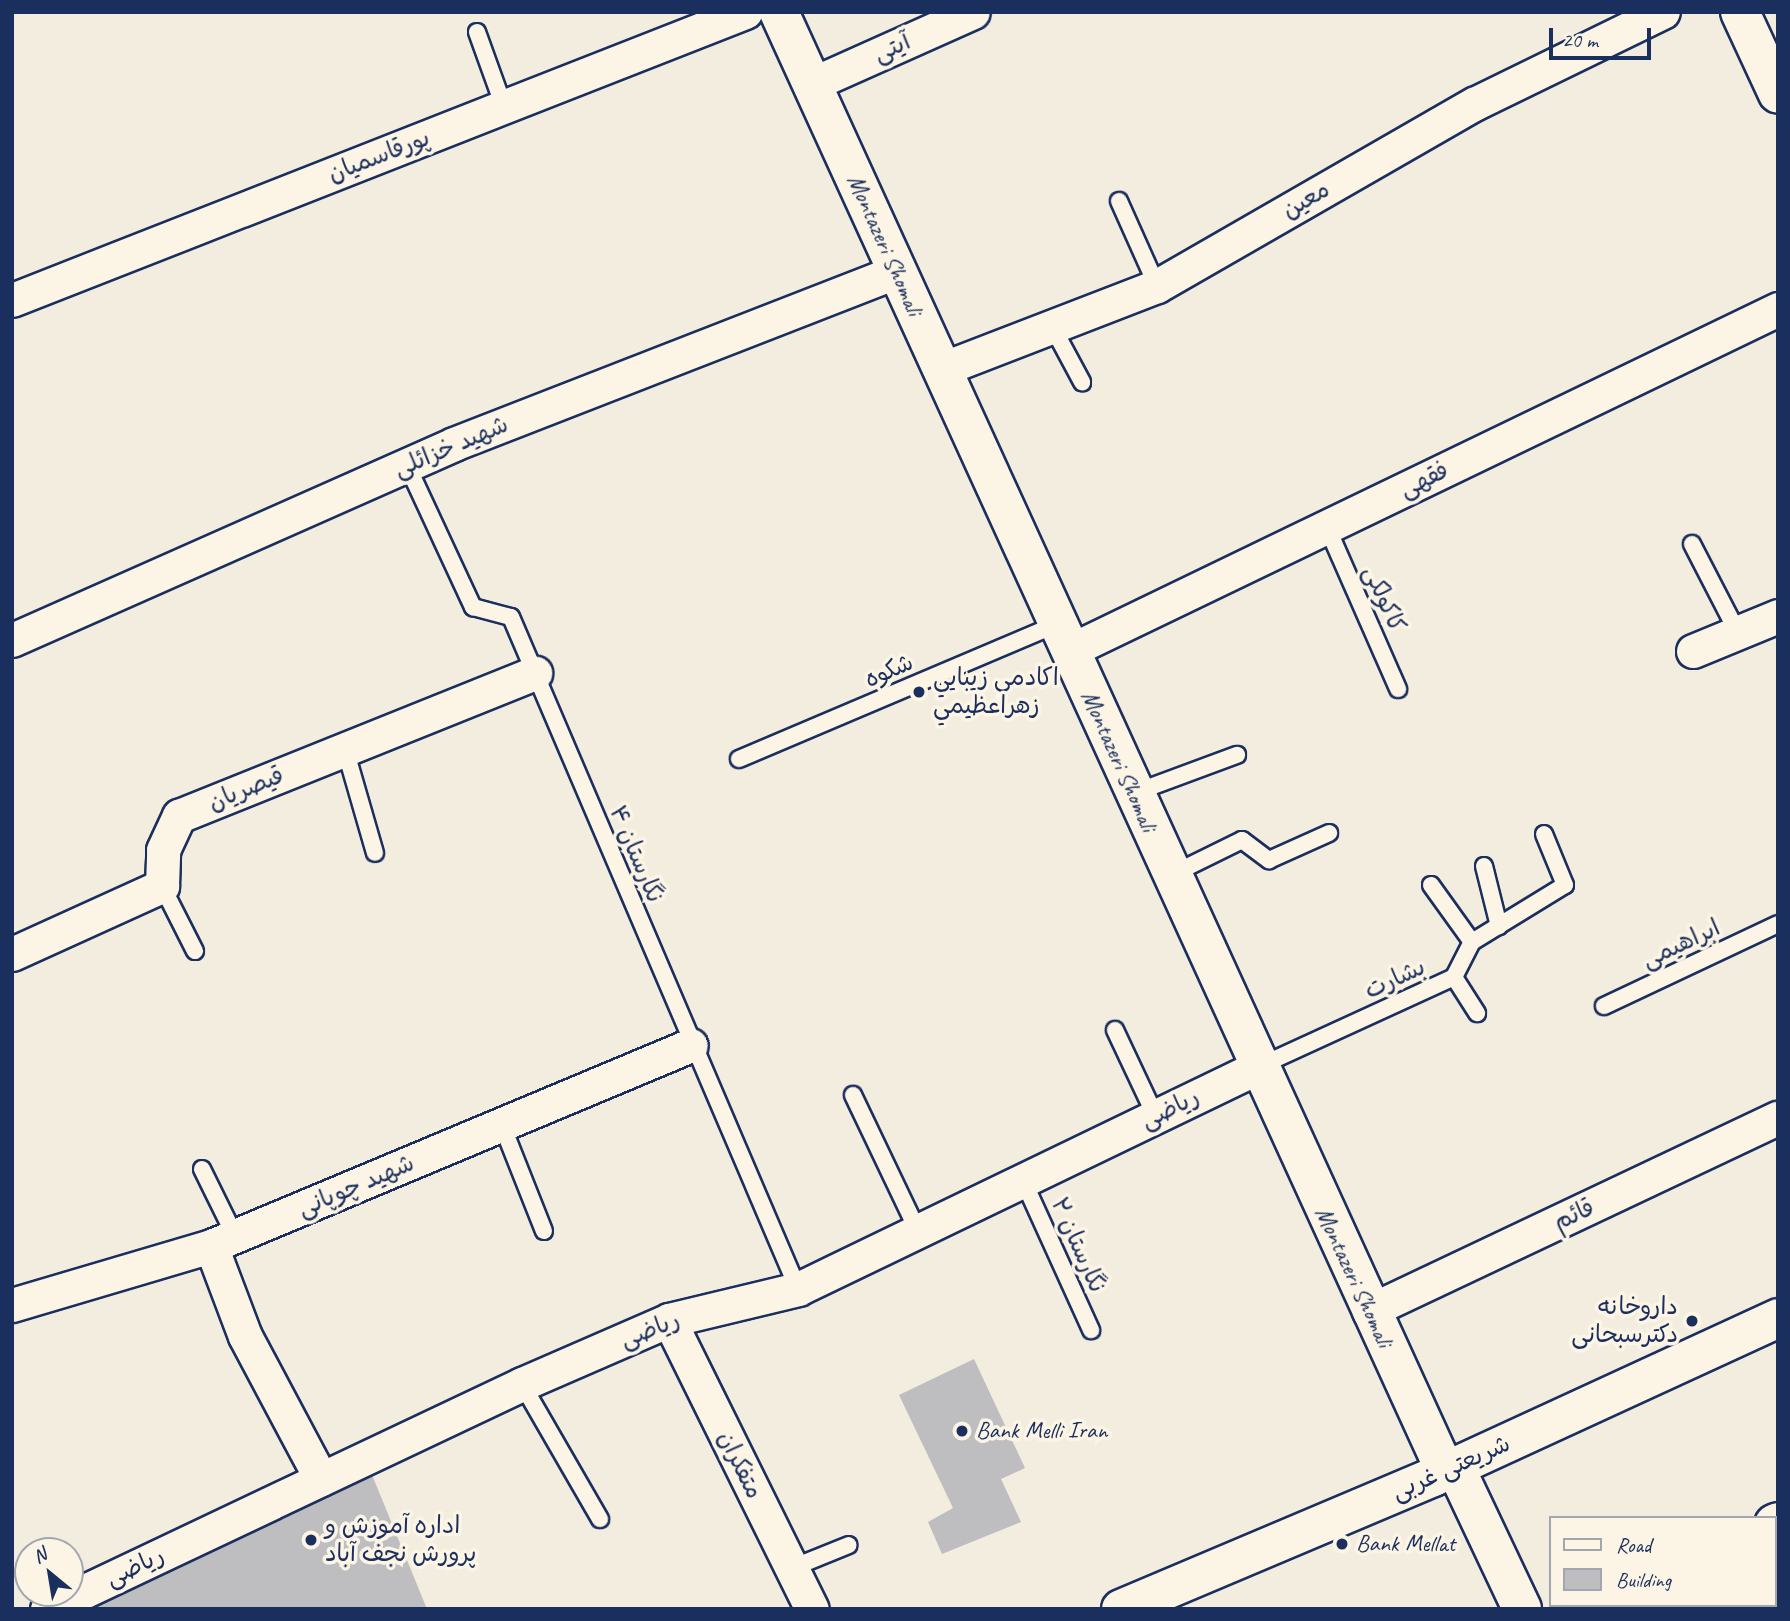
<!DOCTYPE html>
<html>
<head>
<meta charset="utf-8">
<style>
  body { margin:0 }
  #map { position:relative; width:1790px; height:1621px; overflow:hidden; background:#f3ede0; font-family:Caveat,"Playpen Sans Arabic",sans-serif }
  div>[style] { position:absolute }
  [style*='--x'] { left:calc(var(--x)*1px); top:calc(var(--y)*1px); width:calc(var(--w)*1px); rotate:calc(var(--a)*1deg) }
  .building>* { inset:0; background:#bebec0 }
  .roads { filter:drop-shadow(2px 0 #1b2f5e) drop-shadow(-2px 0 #1b2f5e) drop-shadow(0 2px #1b2f5e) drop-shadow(0 -2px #1b2f5e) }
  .service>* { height:16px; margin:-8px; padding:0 8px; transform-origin:8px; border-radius:8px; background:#fcf5e5 }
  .minor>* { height:33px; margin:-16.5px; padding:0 16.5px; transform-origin:16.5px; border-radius:16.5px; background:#fcf5e5 }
  .tertiary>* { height:38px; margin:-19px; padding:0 19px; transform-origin:19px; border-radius:19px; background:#fcf5e5 }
  .secondary>* { height:38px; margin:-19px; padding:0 19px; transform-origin:19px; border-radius:19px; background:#fcf5e5 }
  .dots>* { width:19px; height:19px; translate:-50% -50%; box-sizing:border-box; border:4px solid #fcf5e5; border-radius:50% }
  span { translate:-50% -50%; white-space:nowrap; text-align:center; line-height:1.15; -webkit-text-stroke:7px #fcf5e5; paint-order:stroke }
  .street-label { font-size:24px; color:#1b2f5e }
  .poi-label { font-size:24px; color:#1b2f5e }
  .left { translate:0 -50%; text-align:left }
  .right { translate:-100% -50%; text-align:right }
  .frame { position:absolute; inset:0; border:14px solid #1b2f5e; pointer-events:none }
  .legend { position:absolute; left:1549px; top:1516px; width:228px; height:91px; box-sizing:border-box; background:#fcf5e5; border:2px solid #a2a6af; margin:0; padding:9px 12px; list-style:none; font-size:21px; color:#1b2f5e }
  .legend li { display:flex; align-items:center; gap:14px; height:35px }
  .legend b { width:35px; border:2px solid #a2a6af }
  .north { position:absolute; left:14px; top:1537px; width:70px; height:70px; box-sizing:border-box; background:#fcf5e5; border:2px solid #a2a6af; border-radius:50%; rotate:330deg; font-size:19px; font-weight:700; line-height:28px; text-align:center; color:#1b2f5e }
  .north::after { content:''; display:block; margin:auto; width:24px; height:32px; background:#1b2f5e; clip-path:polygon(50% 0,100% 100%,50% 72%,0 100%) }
  .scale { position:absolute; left:1549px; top:28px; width:102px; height:32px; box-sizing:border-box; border:4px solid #1b2f5e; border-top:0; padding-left:9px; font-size:21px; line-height:24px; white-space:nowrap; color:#1b2f5e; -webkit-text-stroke:5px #fcf5e5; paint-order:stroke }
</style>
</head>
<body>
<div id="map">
  <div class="building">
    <div style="clip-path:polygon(974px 1359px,1025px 1468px,1001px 1479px,1021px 1522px,942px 1554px,928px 1522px,953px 1508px,899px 1395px)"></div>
    <div style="clip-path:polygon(370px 1470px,427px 1609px,75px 1609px)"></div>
  </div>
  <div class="roads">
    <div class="service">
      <div style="--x:477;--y:32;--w:80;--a:70.2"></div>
      <div style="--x:1119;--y:201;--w:93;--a:65.9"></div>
      <div style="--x:1052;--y:326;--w:64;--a:61.8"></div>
      <div style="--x:407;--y:465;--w:157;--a:65.1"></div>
      <div style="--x:473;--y:607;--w:39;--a:15"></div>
      <div style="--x:511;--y:617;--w:731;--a:66.87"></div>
      <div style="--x:1327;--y:527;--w:177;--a:66.3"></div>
      <div style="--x:1692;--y:544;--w:100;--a:62.7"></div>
      <div style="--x:345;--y:749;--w:108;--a:73.9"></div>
      <div style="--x:739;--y:759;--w:345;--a:-23"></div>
      <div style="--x:1134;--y:793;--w:110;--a:-20.3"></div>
      <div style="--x:1484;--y:866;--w:62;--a:76"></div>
      <div style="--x:1173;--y:874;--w:77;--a:-26.2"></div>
      <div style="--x:1242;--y:840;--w:34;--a:37"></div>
      <div style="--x:1269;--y:860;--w:66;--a:-24.2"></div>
      <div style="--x:1431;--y:885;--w:70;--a:54.3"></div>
      <div style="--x:162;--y:886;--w:73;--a:63.1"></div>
      <div style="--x:1454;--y:977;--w:43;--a:57.4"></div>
      <div style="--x:1604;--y:1006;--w:192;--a:-25.2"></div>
      <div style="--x:1115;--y:1030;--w:96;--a:64.8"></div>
      <div style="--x:1260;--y:1066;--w:213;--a:-24.6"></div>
      <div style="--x:1454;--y:977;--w:39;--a:-63"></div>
      <div style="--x:1472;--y:942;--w:109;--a:-31.5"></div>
      <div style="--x:1565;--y:885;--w:55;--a:-112.4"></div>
      <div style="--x:853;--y:1095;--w:151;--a:64.5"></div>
      <div style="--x:502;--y:1125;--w:114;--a:68.4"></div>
      <div style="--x:202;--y:1169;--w:75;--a:63.8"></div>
      <div style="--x:1023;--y:1180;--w:165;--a:65.6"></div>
      <div style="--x:522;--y:1384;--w:156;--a:60"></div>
      <div style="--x:792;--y:1568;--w:61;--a:-22"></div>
      <div style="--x:1722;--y:1605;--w:4;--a:63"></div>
    </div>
    <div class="minor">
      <div style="--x:812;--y:84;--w:176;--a:-24.1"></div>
      <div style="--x:12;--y:300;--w:788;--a:-21.45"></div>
      <div style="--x:942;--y:369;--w:230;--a:-21.1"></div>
      <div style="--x:1157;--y:286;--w:366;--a:-29.9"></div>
      <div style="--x:1474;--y:104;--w:210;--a:-26"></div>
      <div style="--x:12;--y:640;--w:484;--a:-23.9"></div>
      <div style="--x:454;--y:444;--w:476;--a:-21.3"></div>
      <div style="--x:1069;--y:651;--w:787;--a:-25.75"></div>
      <div style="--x:1693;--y:651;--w:92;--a:-22.4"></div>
      <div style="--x:12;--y:954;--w:165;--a:-24.4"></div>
      <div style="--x:162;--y:886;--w:36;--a:-88"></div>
      <div style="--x:163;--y:850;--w:38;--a:-65"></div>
      <div style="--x:179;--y:816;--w:384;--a:-21.9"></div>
      <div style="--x:211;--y:1246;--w:96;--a:69.3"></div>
      <div style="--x:245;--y:1336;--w:162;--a:62"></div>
      <div style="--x:12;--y:1305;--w:208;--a:-16.5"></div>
      <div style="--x:211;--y:1246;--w:520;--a:-22.72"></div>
      <div style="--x:1369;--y:1311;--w:452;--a:-25.3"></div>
      <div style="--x:669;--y:1320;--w:322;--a:63.7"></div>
      <div style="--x:47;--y:1609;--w:526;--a:-25.35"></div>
      <div style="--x:522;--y:1384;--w:160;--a:-23.5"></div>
      <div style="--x:669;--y:1320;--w:133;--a:-13.5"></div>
      <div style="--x:798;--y:1289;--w:511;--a:-25.76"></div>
    </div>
    <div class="tertiary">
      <div style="--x:1740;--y:12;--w:90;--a:65.1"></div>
    </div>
    <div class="secondary">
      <div style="--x:779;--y:12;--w:1604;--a:65.46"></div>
      <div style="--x:1455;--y:1467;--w:157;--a:64.7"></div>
      <div style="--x:1774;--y:1524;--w:4;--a:-27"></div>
      <div style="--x:1121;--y:1609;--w:339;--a:-22.9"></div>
      <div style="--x:1433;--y:1477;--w:380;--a:-24.7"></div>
      <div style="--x:1599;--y:1609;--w:8;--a:-30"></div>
    </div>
  </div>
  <div class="dots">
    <div style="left:919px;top:692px;background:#1b2f5e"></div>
    <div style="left:1692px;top:1321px;background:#1b2f5e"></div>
    <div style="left:962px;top:1431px;background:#1b2f5e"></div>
    <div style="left:311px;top:1540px;background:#1b2f5e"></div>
    <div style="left:1342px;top:1544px;background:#1b2f5e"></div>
  </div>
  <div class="street-label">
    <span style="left:892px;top:48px;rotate:-24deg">آیتی</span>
    <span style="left:379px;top:156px;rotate:-21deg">پورقاسمیان</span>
    <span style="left:1306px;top:200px;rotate:-30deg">معین</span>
    <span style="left:885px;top:245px;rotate:66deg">Montazeri Shomali</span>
    <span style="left:451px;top:447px;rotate:-23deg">شهید خزائلی</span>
    <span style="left:1424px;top:480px;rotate:-26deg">فقهی</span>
    <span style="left:1384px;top:599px;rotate:66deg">کاکولکی</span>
    <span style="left:889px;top:671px;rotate:-23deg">شکوه</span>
    <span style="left:1119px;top:761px;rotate:66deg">Montazeri Shomali</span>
    <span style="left:246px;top:789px;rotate:-22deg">قیصریان</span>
    <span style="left:636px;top:854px;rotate:67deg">نگارستان ۴</span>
    <span style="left:1681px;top:944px;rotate:-25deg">ابراهیمی</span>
    <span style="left:1395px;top:979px;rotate:-25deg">بشارت</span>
    <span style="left:1170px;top:1109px;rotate:-26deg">ریاضی</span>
    <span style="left:356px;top:1186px;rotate:-23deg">شهید چوپانی</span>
    <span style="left:1574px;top:1215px;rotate:-25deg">قائم</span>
    <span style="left:1078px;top:1245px;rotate:66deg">نگارستان ۲</span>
    <span style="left:1354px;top:1277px;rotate:65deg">Montazeri Shomali</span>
    <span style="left:650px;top:1330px;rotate:-21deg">ریاضی</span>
    <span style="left:740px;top:1465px;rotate:64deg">متفکران</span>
    <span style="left:1451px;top:1468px;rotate:-24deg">شریعتی غربی</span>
    <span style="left:135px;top:1567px;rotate:-25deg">ریاضی</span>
  </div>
  <div class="poi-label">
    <span class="left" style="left:933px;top:692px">اكادمي زيبايي<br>زهراعظيمي</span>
    <span class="right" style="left:1678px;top:1321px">داروخانه<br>دکترسبحانی</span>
    <span class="left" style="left:976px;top:1431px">Bank Melli Iran</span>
    <span class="left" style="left:325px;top:1540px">اداره آموزش و<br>پرورش نجف آباد</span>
    <span class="left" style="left:1356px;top:1544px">Bank Mellat</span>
  </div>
  <div class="frame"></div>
  <ul class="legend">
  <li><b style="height:9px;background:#fcf5e5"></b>Road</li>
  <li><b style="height:19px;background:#bebec0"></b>Building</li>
  </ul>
  <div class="north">N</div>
  <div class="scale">20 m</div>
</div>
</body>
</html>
